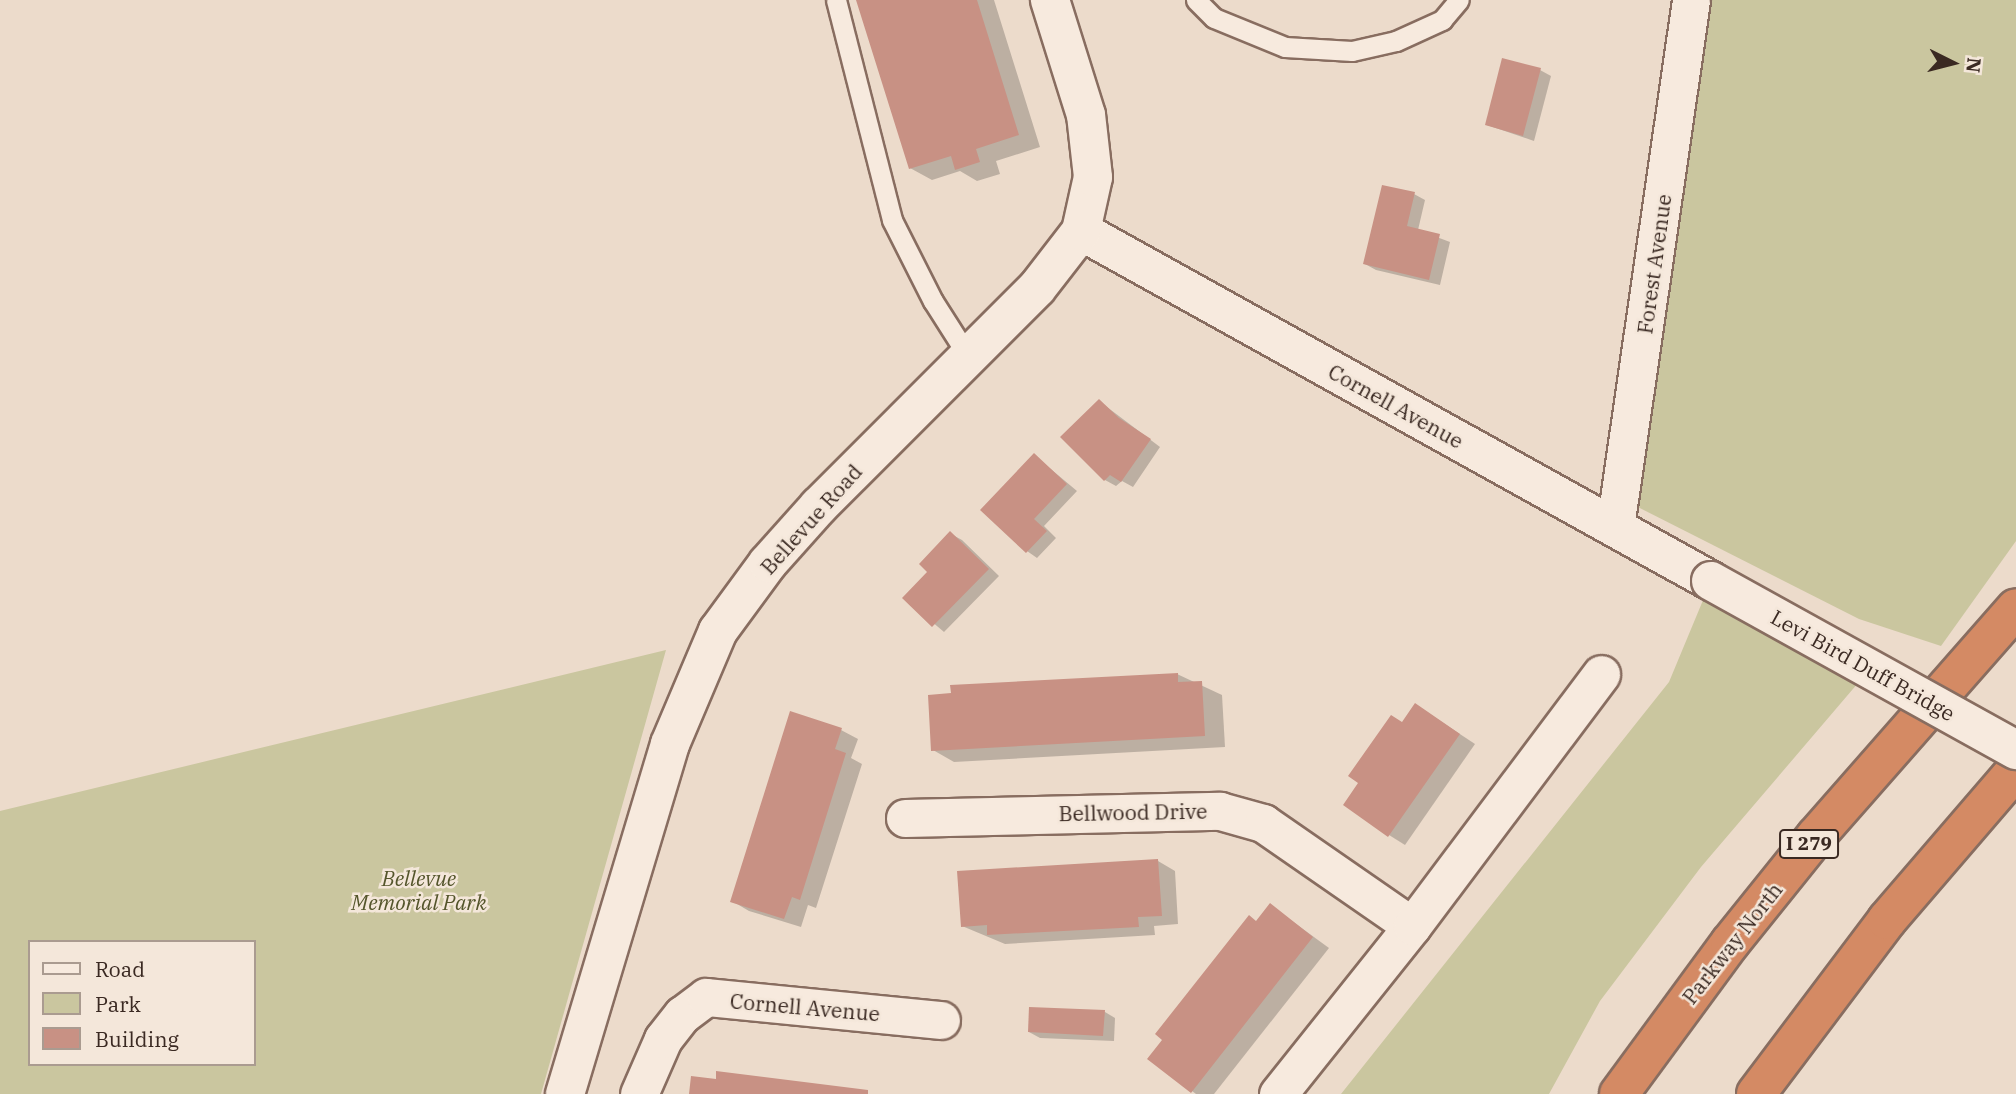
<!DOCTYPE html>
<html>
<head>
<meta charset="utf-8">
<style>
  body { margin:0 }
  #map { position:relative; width:2016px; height:1094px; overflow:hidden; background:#ecdbcb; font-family:"IBM Plex Serif",serif }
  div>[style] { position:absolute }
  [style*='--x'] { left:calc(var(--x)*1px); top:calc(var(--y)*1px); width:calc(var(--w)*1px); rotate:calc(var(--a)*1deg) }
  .green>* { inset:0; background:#cac69f }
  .shadow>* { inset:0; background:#0003 }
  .building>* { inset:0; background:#c89184 }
  .roads { filter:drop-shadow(2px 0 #886d60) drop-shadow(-2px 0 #886d60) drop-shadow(0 2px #886d60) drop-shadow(0 -2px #886d60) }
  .service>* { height:19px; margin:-9.5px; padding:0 9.5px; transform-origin:9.5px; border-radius:9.5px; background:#f7eade }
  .minor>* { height:37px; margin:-18.5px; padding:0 18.5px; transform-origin:18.5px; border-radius:18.5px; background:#f7eade }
  .tertiary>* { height:38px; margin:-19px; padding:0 19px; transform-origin:19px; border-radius:19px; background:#f7eade }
  .motorway>* { height:38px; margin:-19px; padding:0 19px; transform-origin:19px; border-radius:19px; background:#d48a64 }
  .bridges { filter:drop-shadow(2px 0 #886d60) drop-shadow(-2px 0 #886d60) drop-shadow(0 2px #886d60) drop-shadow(0 -2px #886d60) }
  .tertiary-bridge>* { height:38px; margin:-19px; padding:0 19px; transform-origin:19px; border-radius:19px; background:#f7eade }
  span { translate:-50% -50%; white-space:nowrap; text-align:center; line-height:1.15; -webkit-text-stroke:5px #f4e7da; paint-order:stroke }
  .shield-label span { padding:2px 5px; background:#f4e7da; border:2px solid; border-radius:5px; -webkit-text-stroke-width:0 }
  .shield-label { font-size:19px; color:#3a2922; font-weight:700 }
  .street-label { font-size:21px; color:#3a2922 }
  .park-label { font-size:21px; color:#54552b; font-style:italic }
  .legend { position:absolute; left:28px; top:940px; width:228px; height:126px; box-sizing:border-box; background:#f4e7da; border:2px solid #aa9b90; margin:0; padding:9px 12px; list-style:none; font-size:21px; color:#3a2922 }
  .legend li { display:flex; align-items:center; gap:14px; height:35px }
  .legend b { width:35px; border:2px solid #aa9b90 }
  .north { position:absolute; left:1918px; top:28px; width:70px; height:70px; -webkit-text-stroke:5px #f4e7da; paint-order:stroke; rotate:96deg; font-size:19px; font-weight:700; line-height:28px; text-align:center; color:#3a2922 }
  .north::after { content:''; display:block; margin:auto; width:24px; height:32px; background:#3a2922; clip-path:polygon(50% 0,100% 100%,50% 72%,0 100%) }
</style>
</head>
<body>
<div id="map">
  <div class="green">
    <div style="clip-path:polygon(1691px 0,2016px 0,2016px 541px,1941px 646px,1859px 619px,1622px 499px)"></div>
    <div style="clip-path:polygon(1711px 581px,1870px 669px,1701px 867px,1600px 1001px,1549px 1094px,1341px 1094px,1669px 682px)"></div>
    <div style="clip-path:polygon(evenodd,666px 650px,541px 1094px,0 1094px,0 811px,666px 650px,30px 942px,254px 942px,254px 1064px,30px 1064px,30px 942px)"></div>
  </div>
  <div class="shadow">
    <div style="clip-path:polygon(858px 0,994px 0,1040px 147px,996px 161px,1000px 174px,977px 181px,960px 171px,932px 180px,910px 168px)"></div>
    <div style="clip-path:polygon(1540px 70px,1551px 76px,1534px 141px,1487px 125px)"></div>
    <div style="clip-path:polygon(1414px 194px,1425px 200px,1418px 230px,1450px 242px,1440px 285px,1376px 270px,1365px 264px)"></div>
    <div style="clip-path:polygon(1099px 401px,1160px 447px,1133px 487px,1122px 481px,1116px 486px,1105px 480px)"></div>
    <div style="clip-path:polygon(1034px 455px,1077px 491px,1044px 526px,1056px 538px,1037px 558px,1027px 551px)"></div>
    <div style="clip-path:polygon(951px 534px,962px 540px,999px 576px,944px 632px,904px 598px,930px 572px)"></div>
    <div style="clip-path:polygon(1177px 674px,1222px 695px,1225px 747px,954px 762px,933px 750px)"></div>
    <div style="clip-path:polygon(1416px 705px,1475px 744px,1405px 845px,1389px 835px)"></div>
    <div style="clip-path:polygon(841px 730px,858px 739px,851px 758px,862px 764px,816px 908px,808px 905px,801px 927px,749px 911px,732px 901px)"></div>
    <div style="clip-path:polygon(1158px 861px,1175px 871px,1178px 924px,1154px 926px,1155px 935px,1005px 944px,962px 926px)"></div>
    <div style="clip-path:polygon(1270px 905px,1329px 948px,1214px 1094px,1196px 1094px,1150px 1059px)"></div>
    <div style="clip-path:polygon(1105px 1012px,1115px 1018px,1114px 1041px,1040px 1038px,1029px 1032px)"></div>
  </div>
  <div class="building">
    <div style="clip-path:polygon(856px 0,977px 0,1019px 135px,976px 149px,980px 162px,955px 170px,951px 156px,909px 169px)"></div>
    <div style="clip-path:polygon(1502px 58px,1541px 68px,1523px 136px,1485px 125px)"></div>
    <div style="clip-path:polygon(1382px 185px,1415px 192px,1407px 226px,1440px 234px,1429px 280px,1363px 264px)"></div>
    <div style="clip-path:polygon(1099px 399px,1119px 418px,1151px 439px,1121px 482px,1110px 475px,1104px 481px,1060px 437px)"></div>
    <div style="clip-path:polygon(1034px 453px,1067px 484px,1034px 519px,1047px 531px,1026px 553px,980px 510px)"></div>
    <div style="clip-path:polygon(950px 531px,989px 569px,932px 627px,902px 598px,927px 572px,919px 564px)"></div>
    <div style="clip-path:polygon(1178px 673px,1178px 682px,1202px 681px,1205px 736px,931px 751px,928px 695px,951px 693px,950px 685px)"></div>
    <div style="clip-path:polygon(1415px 703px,1460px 734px,1388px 837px,1343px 805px,1358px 783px,1348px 776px,1391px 715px,1402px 722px)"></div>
    <div style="clip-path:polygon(790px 711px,842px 728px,835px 749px,846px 753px,800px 900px,792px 897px,784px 919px,730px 902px)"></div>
    <div style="clip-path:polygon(1158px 859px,1162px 916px,1138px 917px,1139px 927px,987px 935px,987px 925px,961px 927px,957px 871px)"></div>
    <div style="clip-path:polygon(1270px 903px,1313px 937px,1191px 1093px,1147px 1059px,1162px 1040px,1155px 1034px,1249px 915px,1256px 921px)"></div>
    <div style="clip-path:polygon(1029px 1007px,1105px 1010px,1103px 1036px,1028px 1032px)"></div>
    <div style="clip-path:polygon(716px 1071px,868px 1090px,868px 1094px,689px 1094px,691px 1076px,716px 1079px)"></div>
  </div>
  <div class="roads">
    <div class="service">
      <div style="--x:836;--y:0;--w:227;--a:75.7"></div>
      <div style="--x:892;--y:220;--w:91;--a:63.2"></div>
      <div style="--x:933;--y:301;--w:65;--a:57.5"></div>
      <div style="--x:1196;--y:0;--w:25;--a:45"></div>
      <div style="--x:1214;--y:18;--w:77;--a:22.2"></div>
      <div style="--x:1285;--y:47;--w:67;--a:3.4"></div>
      <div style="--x:1352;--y:51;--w:45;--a:-12.8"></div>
      <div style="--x:1396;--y:41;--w:51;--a:-24.5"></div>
      <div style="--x:1442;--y:20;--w:26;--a:-50"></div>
    </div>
    <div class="minor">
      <div style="--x:1615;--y:527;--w:532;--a:-81.79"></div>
      <div style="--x:905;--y:818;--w:315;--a:-1.3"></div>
      <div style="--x:1220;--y:811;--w:45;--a:15.6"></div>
      <div style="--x:1263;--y:823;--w:181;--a:34.7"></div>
      <div style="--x:639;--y:1094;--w:60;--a:-66.4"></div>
      <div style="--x:663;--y:1039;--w:31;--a:-52"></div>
      <div style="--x:682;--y:1015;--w:30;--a:-37"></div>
      <div style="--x:706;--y:997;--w:236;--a:5.6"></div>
      <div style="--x:1278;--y:1094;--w:215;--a:-51.4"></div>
      <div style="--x:1412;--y:926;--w:315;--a:-53.1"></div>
    </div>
    <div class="tertiary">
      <div style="--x:1081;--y:231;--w:721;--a:29.05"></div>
      <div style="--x:565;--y:1094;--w:365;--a:-73.3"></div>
      <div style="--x:670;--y:744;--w:123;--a:-67"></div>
      <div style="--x:718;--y:631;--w:84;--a:-53.7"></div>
      <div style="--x:768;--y:563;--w:76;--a:-48.2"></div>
      <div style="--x:819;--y:506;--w:308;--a:-45"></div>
      <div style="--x:1037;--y:288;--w:72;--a:-52.3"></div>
      <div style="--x:1081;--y:231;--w:55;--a:-77.5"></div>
      <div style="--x:1093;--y:177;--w:62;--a:-96.4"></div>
      <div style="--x:1086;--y:115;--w:121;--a:-107.4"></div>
    </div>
    <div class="motorway">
      <div style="--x:1619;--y:1094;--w:187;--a:-53.7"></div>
      <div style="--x:1730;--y:943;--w:137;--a:-51.2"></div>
      <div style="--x:1816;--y:836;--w:303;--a:-48.7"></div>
      <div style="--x:1756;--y:1094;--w:218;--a:-53"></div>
      <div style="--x:1887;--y:920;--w:198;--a:-49.3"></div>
    </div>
  </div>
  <div class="bridges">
    <div class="tertiary-bridge">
      <div style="--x:1711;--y:581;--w:349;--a:29"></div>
    </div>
  </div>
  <div class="shield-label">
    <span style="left:1809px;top:844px">I 279</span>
  </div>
  <div class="street-label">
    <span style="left:1654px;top:264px;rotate:-82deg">Forest Avenue</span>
    <span style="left:1396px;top:406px;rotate:29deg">Cornell Avenue</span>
    <span style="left:811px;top:519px;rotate:-48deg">Bellevue Road</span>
    <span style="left:1863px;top:665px;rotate:29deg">Levi Bird Duff Bridge</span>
    <span style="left:1133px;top:812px;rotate:-1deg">Bellwood Drive</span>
    <span style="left:1732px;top:943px;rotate:-52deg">Parkway North</span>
    <span style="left:805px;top:1007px;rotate:5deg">Cornell Avenue</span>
  </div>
  <div class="park-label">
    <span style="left:419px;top:890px">Bellevue<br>Memorial Park</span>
  </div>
  <ul class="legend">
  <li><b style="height:9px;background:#f7eade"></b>Road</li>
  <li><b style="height:19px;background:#cac69f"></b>Park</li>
  <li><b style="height:19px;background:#c89184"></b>Building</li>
  </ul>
  <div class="north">N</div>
</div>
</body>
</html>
